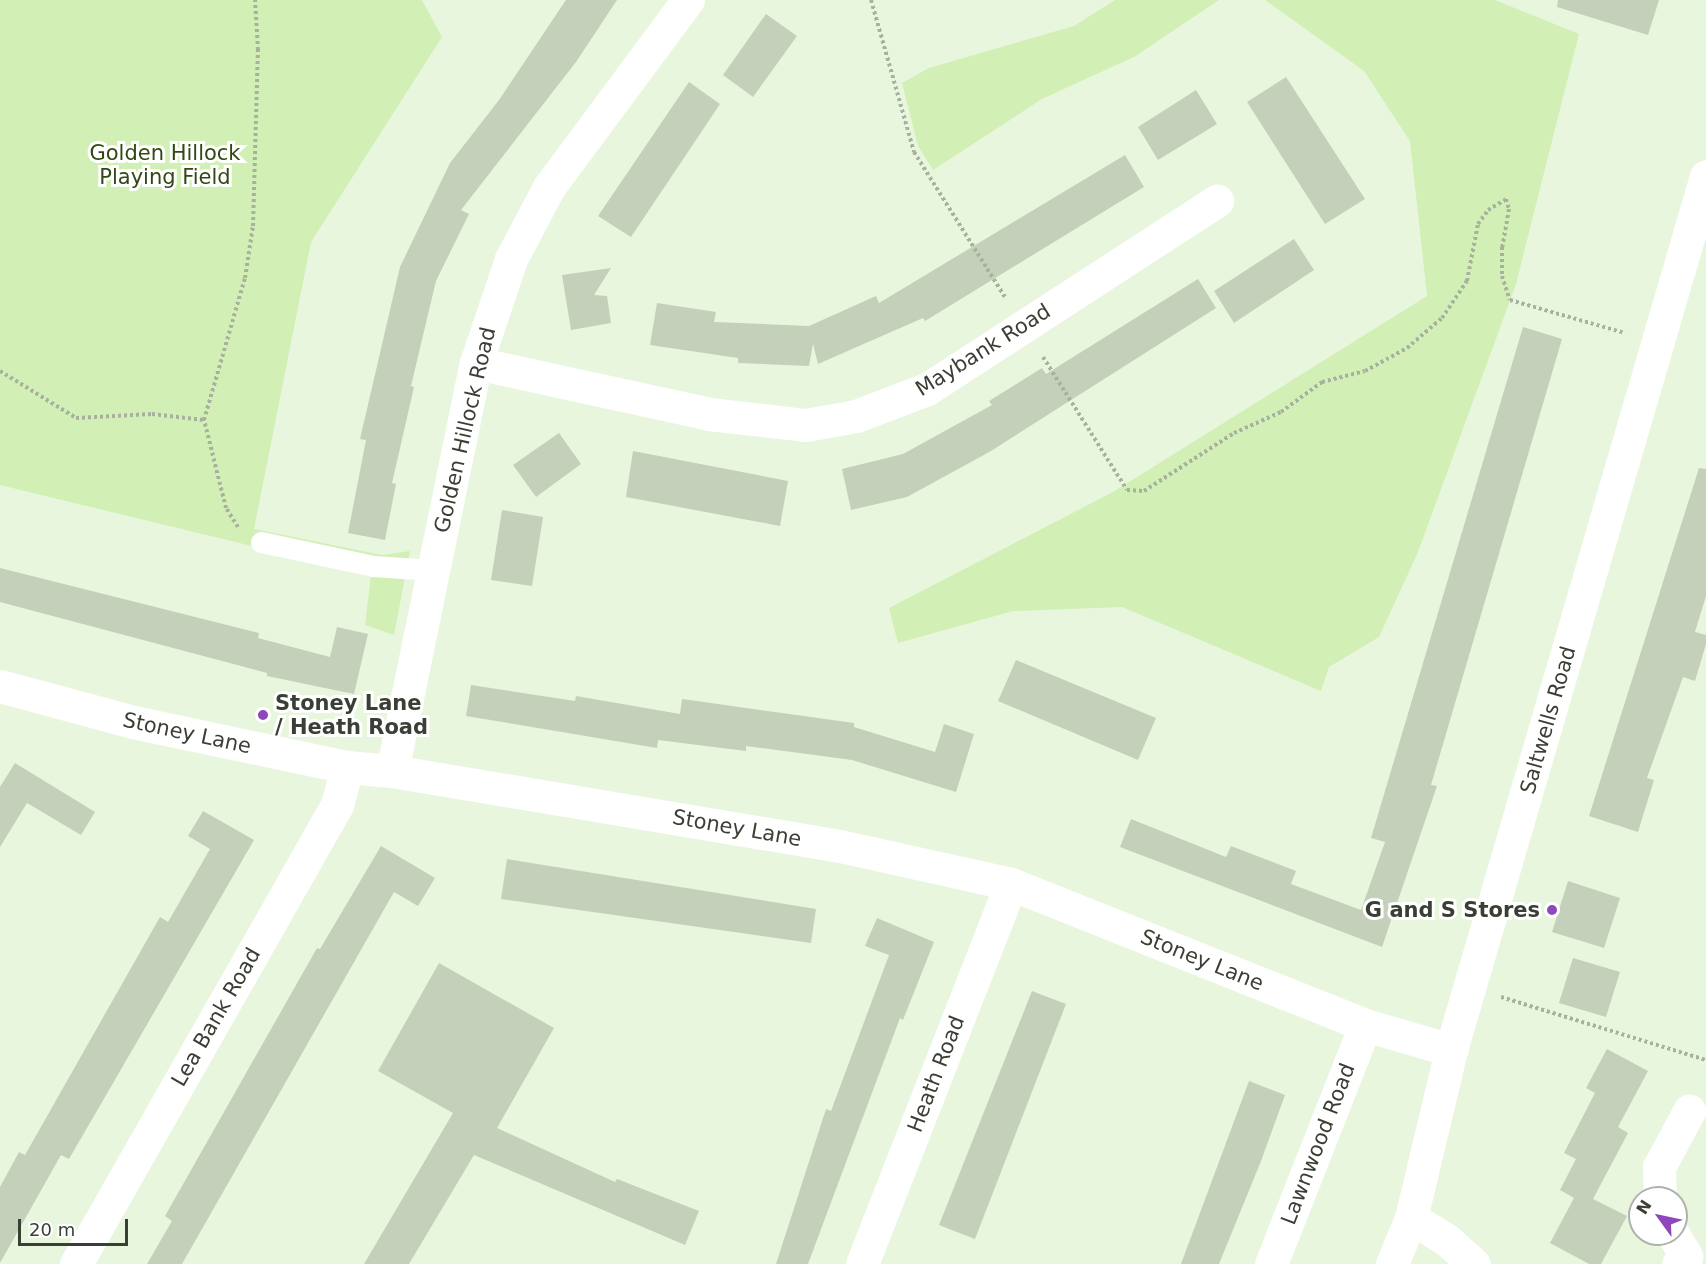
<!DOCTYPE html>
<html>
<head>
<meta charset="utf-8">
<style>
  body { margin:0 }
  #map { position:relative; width:1706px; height:1264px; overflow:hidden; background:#e9f6de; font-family:"DejaVu Sans",sans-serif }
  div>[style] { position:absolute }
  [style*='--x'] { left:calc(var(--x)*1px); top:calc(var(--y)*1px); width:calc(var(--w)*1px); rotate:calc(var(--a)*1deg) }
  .green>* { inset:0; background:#d2efb6 }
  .building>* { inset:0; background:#c4d0b9 }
  .path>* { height:4px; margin-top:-2px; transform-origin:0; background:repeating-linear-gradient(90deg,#a7b19e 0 3px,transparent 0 6px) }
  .lane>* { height:21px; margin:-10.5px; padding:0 10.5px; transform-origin:10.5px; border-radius:10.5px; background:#fff }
  .street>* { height:33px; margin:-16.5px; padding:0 16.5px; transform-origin:16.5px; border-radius:16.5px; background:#fff }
  .secondary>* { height:33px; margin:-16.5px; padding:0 16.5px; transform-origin:16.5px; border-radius:16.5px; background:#fff }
  .dots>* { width:16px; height:16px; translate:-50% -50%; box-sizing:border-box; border:3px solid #fff; border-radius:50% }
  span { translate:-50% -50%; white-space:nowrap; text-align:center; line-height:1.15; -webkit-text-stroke:6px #fff; paint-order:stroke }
  .park-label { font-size:21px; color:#324815 }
  .street-label { font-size:21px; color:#3a3f35 }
  .poi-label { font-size:21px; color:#3a3f35; font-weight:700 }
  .left { translate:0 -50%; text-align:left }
  .right { translate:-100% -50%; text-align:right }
  .north { position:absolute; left:1628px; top:1186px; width:60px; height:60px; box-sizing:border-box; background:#fff; border:2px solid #b0b2ae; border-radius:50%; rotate:303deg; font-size:16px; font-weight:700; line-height:24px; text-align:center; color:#3a3f35 }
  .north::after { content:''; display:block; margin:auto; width:21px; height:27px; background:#8e48bb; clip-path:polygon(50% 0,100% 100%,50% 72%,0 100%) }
  .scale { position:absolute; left:18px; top:1219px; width:110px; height:27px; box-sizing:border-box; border:3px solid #3a3f35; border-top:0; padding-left:8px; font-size:18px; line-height:21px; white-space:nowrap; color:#3a3f35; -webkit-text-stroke:4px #fff; paint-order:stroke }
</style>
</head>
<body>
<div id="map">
  <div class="green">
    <div style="clip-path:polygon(0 0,422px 0,442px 37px,311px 242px,254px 529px,382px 555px,410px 551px,394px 635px,365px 625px,371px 575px,0 485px)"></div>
    <div style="clip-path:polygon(1115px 0,1219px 0,1134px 57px,1042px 99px,933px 170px,918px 146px,902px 83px,929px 68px,1074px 26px)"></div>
    <div style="clip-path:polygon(1265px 0,1495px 0,1579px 34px,1516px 284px,1418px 552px,1379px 637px,1329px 667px,1321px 691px,1122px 607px,1013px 611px,898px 643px,889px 608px,1113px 492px,1427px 296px,1410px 141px,1364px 71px)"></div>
  </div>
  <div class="building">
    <div style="clip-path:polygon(566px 0,617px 0,576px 62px,461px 210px,469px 214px,436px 281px,411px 386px,414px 387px,392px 483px,396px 484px,385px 540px,348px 533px,366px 440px,360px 439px,400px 267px,450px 163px,499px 100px)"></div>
    <div style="clip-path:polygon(1558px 0,1659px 0,1648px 35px,1557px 7px)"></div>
    <div style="clip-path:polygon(766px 14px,797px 36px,753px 97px,723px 75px)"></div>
    <div style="clip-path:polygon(1286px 77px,1365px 199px,1325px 224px,1247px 102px)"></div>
    <div style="clip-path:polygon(689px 82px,720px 104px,631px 237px,598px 216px)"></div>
    <div style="clip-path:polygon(1196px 90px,1217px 124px,1158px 160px,1138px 127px)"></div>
    <div style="clip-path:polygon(1125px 155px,1144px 187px,925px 321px,923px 318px,818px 364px,813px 344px,809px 366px,738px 363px,738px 358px,650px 345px,657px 303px,716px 312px,714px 322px,809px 326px,876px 296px,879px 303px)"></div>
    <div style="clip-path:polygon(1294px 239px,1314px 270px,1234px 323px,1214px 291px)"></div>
    <div style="clip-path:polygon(611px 268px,594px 295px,607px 296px,611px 323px,571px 330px,562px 275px)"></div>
    <div style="clip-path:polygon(1198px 279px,1216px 308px,991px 451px,907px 497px,851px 510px,842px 469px,903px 454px,992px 405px,989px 401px,1042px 368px,1046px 374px)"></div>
    <div style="clip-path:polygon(1523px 327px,1562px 339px,1431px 785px,1437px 786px,1382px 947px,1120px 847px,1131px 819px,1226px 857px,1231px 846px,1296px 871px,1291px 884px,1361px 910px,1385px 842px,1371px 838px)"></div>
    <div style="clip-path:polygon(559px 433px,581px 464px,536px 497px,513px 465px)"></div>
    <div style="clip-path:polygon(633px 451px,788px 481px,780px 526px,626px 497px)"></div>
    <div style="clip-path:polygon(1699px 468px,1706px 469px,1706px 596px,1695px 632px,1706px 635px,1706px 644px,1695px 681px,1683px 677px,1647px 778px,1654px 780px,1638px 832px,1589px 816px)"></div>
    <div style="clip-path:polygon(502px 510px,543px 517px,532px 586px,491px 580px)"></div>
    <div style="clip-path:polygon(0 568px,259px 633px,258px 638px,330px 657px,337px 627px,368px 634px,354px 694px,267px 676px,267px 673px,0 602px)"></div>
    <div style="clip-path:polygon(1016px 660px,1156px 718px,1138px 760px,998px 701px)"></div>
    <div style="clip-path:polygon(471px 685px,575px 701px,576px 696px,680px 714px,682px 699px,854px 723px,854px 727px,935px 752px,944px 724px,974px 734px,956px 792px,852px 760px,746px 746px,746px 751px,658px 740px,657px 748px,466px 716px)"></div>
    <div style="clip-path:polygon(15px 763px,95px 812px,81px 835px,27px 803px,0 847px,0 787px)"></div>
    <div style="clip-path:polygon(203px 811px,254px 840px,69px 1159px,61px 1155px,0 1263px,0 1187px,19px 1152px,25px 1155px,160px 917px,168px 922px,210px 849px,188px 836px)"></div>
    <div style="clip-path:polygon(381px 846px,435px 878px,418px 906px,394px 892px,182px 1264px,147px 1264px,172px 1221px,165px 1216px,317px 948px,320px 949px)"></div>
    <div style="clip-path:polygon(507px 859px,816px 909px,811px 943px,501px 899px)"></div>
    <div style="clip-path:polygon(1568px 881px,1620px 898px,1604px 948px,1552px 932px)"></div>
    <div style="clip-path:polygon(877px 918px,934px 942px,903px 1020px,900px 1018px,808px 1264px,776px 1264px,826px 1109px,831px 1111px,889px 955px,865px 946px)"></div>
    <div style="clip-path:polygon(1573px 958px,1620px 972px,1606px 1017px,1559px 1003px)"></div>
    <div style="clip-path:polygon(439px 963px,554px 1028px,497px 1128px,615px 1182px,617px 1179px,699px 1211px,685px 1245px,474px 1155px,409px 1264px,364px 1264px,453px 1113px,378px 1071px)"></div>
    <div style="clip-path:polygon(1032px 991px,1066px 1004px,975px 1239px,939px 1225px)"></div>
    <div style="clip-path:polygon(1607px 1049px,1648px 1071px,1618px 1127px,1628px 1133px,1593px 1199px,1627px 1216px,1601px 1264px,1589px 1264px,1550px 1243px,1574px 1198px,1560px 1190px,1576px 1159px,1564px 1153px,1595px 1093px,1586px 1088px)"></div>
    <div style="clip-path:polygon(1249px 1081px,1285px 1095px,1261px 1161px,1219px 1264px,1181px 1264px)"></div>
  </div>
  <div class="path">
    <div style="--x:871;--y:0;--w:158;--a:74.2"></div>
    <div style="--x:914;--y:152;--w:171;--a:57.9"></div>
    <div style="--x:1043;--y:357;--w:157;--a:57.7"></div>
    <div style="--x:1127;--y:490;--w:17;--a:3"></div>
    <div style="--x:1144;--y:491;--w:107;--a:-32.8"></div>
    <div style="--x:1234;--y:433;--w:51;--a:-24.1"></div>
    <div style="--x:1281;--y:412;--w:51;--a:-36.2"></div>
    <div style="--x:1322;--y:382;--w:44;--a:-14.3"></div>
    <div style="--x:1365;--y:371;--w:48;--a:-28.7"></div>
    <div style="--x:1407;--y:348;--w:46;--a:-40.6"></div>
    <div style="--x:1442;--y:318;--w:45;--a:-56"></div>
    <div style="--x:1467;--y:281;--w:58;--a:-79.1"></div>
    <div style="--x:1478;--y:224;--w:17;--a:-54"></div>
    <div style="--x:1488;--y:210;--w:21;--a:-31"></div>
    <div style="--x:1506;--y:199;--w:10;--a:73"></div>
    <div style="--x:1509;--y:209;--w:39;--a:100"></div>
    <div style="--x:1502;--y:247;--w:29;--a:90"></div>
    <div style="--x:1502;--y:276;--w:25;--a:72"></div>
    <div style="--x:1510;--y:300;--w:120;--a:16"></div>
    <div style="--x:0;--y:371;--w:89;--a:31.7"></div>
    <div style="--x:76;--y:418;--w:76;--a:-3"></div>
    <div style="--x:152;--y:414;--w:52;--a:6.6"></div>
    <div style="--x:238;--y:527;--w:22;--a:-122"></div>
    <div style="--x:226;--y:508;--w:91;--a:-104"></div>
    <div style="--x:204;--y:420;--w:148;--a:-73.9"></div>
    <div style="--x:245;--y:278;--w:53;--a:-81.3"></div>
    <div style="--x:253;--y:226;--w:176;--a:-88.4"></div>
    <div style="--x:258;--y:50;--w:50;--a:-93.4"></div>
    <div style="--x:1501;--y:997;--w:214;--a:17.1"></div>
  </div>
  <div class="lane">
    <div style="--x:261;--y:542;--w:115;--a:12.1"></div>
    <div style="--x:373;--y:566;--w:60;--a:3.8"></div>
  </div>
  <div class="street">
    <div style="--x:476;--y:363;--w:239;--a:12.3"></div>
    <div style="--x:709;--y:414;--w:98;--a:6.5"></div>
    <div style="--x:806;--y:425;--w:51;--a:-10.2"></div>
    <div style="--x:856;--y:416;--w:76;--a:-20.8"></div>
    <div style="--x:927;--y:389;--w:346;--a:-33"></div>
    <div style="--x:0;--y:686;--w:138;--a:15.1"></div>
    <div style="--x:133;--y:722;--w:219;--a:11.9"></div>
    <div style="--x:347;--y:767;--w:45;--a:5.1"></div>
    <div style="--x:392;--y:771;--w:454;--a:9.5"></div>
    <div style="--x:840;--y:846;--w:175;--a:12.5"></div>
    <div style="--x:1011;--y:884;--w:381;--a:21.7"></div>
    <div style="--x:1365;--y:1025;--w:90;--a:16.2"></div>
    <div style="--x:392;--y:771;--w:417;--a:-78.4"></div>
    <div style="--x:476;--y:363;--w:110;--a:-71.4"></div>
    <div style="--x:511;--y:259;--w:81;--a:-62.2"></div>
    <div style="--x:549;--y:187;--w:233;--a:-53.4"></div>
    <div style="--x:1660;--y:1198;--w:31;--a:-92"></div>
    <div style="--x:1659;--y:1167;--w:64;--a:-61.8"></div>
    <div style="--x:1673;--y:1234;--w:26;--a:59"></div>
    <div style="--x:1686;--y:1256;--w:11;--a:135"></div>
    <div style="--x:76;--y:1264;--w:528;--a:-60.38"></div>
    <div style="--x:337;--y:805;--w:39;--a:-75"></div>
    <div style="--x:862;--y:1264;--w:408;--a:-68.6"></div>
    <div style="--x:1271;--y:1264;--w:257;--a:-68.5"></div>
  </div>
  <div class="secondary">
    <div style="--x:1411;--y:1218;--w:42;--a:31.4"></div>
    <div style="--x:1447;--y:1240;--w:36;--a:42"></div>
    <div style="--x:1392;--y:1264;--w:50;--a:-67.6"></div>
    <div style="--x:1411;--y:1218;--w:173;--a:-76.6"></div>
    <div style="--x:1451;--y:1050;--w:910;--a:-73.73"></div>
  </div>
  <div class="dots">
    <div style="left:263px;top:715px;background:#8e48bb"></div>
    <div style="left:1552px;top:910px;background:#8e48bb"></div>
  </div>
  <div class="park-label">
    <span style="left:165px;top:165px">Golden Hillock<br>Playing Field</span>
  </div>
  <div class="street-label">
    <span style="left:983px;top:350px;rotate:-32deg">Maybank Road</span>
    <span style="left:465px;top:430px;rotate:-77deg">Golden Hillock Road</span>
    <span style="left:1548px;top:720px;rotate:-74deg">Saltwells Road</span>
    <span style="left:187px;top:733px;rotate:12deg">Stoney Lane</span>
    <span style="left:737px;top:828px;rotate:10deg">Stoney Lane</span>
    <span style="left:1202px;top:960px;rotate:22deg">Stoney Lane</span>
    <span style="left:216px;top:1017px;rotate:-60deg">Lea Bank Road</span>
    <span style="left:936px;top:1074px;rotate:-69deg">Heath Road</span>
    <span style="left:1318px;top:1144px;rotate:-69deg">Lawnwood Road</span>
  </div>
  <div class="poi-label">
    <span class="left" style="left:275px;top:715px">Stoney Lane<br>/ Heath Road</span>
    <span class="right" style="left:1540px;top:910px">G and S Stores</span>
  </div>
  <div class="north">N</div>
  <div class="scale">20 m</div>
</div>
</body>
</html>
